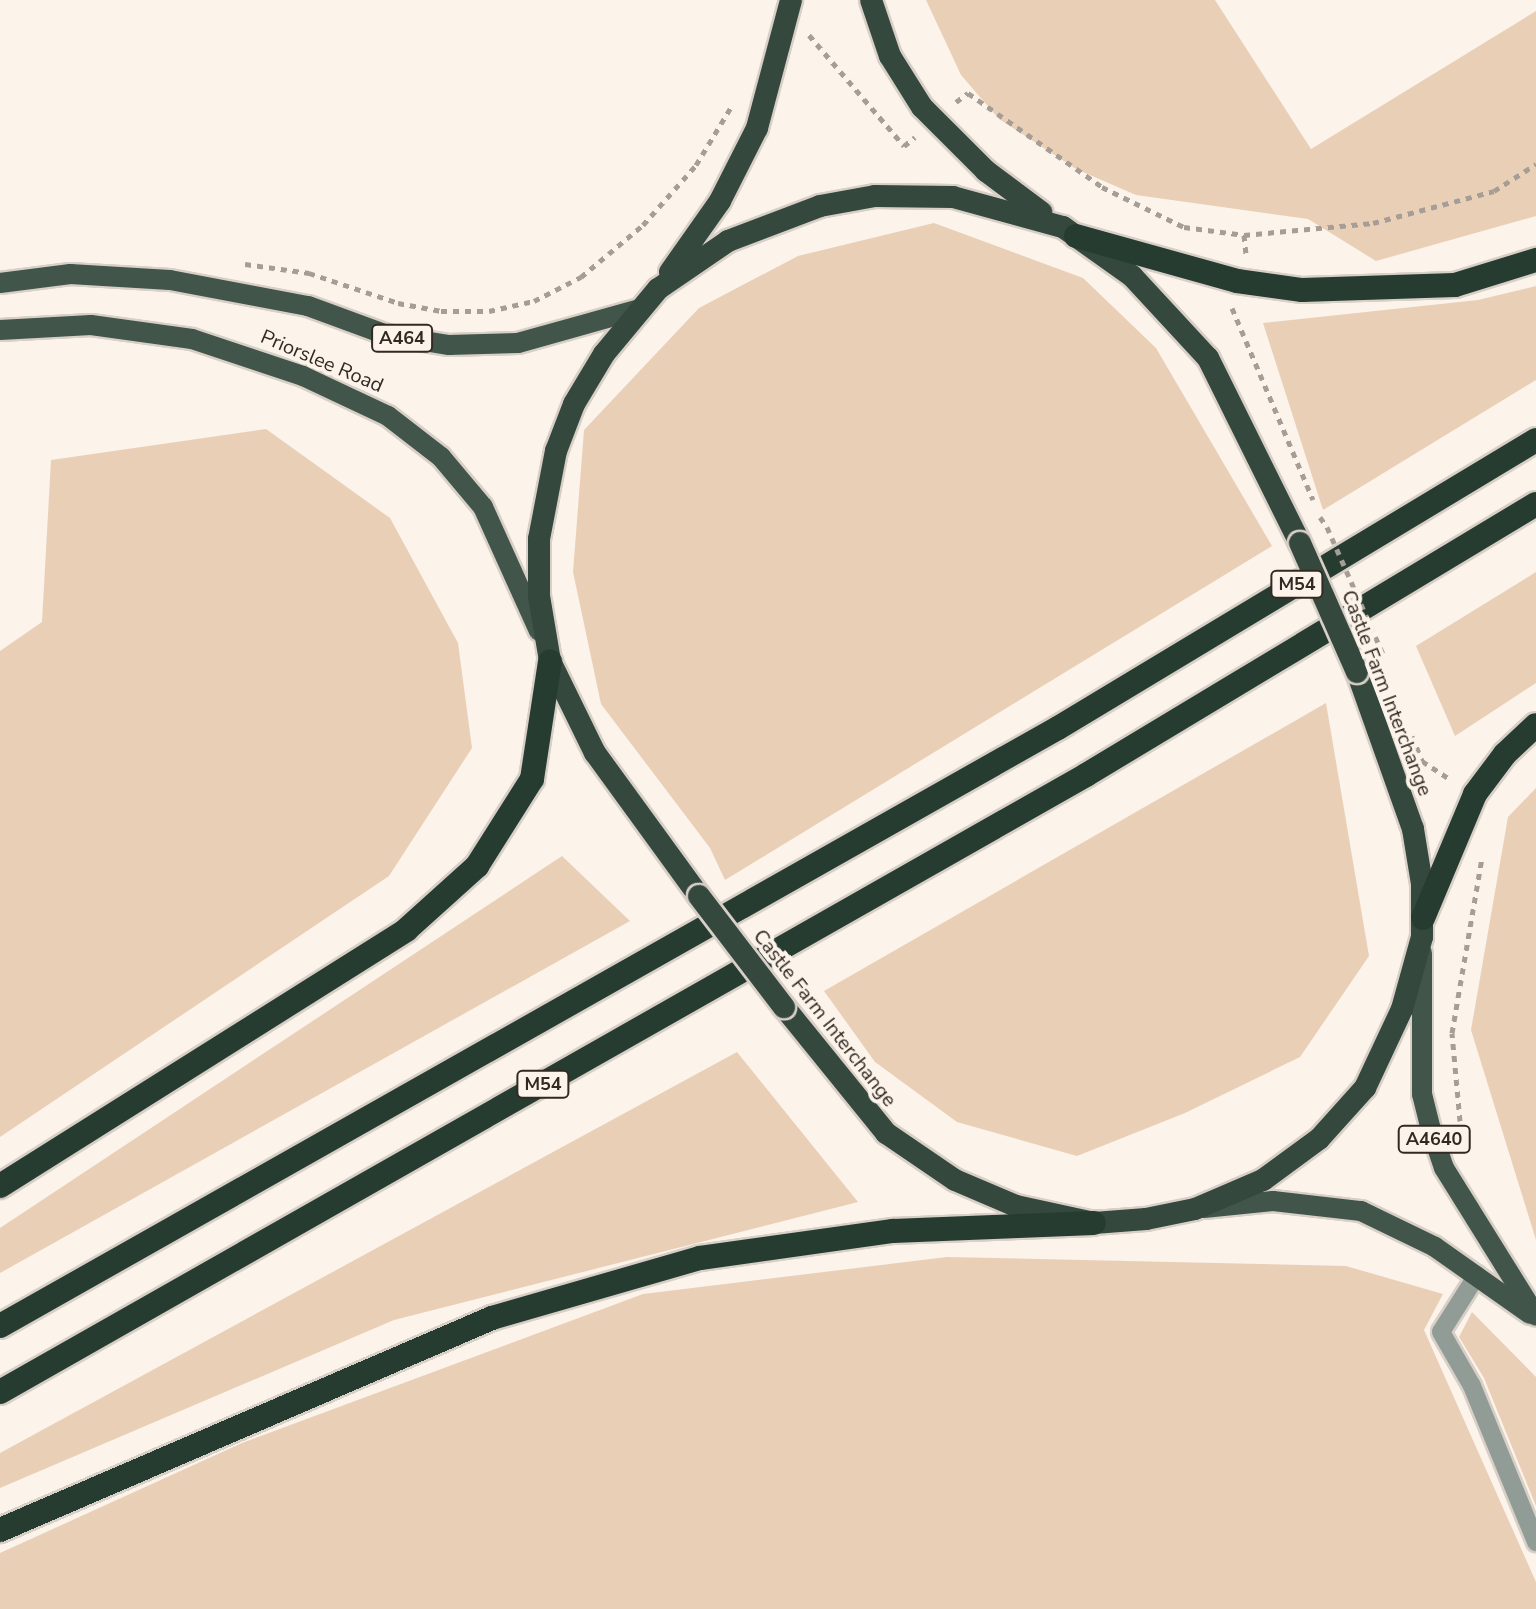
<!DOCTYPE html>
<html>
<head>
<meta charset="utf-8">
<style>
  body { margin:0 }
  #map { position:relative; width:1536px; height:1609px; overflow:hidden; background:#fcf3eb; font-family:"Nunito Sans",sans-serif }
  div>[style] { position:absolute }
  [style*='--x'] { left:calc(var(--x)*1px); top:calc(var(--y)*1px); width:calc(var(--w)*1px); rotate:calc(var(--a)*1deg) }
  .green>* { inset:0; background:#eacfb7 }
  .path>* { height:5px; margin-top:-2.5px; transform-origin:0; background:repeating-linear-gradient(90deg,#a69e96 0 6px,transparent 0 12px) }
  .roads { filter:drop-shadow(2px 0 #d8cfc7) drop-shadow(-2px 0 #d8cfc7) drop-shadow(0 2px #d8cfc7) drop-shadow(0 -2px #d8cfc7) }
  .service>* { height:18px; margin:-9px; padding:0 9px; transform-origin:9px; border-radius:9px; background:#919c96 }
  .primary>* { height:20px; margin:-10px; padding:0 10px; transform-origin:10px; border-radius:10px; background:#41554a }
  .trunk>* { height:22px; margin:-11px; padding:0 11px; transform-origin:11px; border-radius:11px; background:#34483e }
  .motorway>* { height:24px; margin:-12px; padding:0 12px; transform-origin:12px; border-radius:12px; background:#263c31 }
  .path-bridge>* { height:5px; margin-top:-2.5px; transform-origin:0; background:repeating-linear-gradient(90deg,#a69e96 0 6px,transparent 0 12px) }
  .bridges { filter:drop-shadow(2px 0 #d8cfc7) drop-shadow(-2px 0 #d8cfc7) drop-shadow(0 2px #d8cfc7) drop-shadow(0 -2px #d8cfc7) }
  .trunk-bridge>* { height:22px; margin:-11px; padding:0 11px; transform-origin:11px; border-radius:11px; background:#34483e }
  span { translate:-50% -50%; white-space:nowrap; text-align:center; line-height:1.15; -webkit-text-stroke:8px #fcf3eb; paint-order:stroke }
  .shield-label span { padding:2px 6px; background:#fcf3eb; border:2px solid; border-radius:6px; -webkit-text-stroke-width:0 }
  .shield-label { font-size:18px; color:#322a22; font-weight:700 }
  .street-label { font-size:20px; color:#322a22 }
</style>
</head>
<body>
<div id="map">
  <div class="green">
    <div style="clip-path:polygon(926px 0,1215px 0,1311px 149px,1536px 11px,1536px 216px,1376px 261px,1308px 219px,1136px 195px,1076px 169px,999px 119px,961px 75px)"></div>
    <div style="clip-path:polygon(934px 223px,1083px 278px,1156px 348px,1272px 546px,725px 880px,710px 848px,601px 704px,573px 572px,584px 430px,699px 308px,798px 256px)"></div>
    <div style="clip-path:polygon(1536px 286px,1536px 380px,1323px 510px,1263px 323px,1478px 300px)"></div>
    <div style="clip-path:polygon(266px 429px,390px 518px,458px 643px,472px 748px,389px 876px,0 1137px,0 651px,42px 622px,51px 460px)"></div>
    <div style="clip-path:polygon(1536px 572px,1536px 683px,1455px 736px,1416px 646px)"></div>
    <div style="clip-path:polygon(1326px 703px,1369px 956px,1300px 1057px,1185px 1113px,1077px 1156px,957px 1122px,875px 1062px,824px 991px)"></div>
    <div style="clip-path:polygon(1536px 788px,1536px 1240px,1471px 1030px,1508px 817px)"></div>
    <div style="clip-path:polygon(562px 856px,630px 921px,0 1273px,0 1228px)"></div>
    <div style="clip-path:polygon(737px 1052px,858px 1202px,394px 1320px,0 1488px,0 1453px)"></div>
    <div style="clip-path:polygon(947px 1257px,1346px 1266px,1443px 1294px,1424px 1330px,1536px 1582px,1536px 1609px,0 1609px,0 1553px,242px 1443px,643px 1294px)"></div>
    <div style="clip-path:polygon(1472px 1312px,1536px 1377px,1536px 1506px,1484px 1378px,1459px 1337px)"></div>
  </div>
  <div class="path">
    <div style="--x:809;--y:35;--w:146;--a:49.4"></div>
    <div style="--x:904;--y:146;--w:14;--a:-39"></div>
    <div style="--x:956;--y:102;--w:15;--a:-37"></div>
    <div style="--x:968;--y:93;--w:164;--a:35"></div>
    <div style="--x:1102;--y:187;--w:91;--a:26"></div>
    <div style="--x:1184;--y:227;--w:61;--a:7.6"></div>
    <div style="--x:1244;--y:235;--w:130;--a:-5.3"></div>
    <div style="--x:1373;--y:223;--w:125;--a:-14.8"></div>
    <div style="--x:1494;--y:191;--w:50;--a:-32.7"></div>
    <div style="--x:1244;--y:235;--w:19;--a:84"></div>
    <div style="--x:245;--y:264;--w:65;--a:8"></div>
    <div style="--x:309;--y:273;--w:94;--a:18.6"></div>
    <div style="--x:398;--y:303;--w:44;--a:10.5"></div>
    <div style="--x:441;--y:311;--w:48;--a:0"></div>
    <div style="--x:489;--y:311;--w:46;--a:-12.5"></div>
    <div style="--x:534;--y:301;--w:53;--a:-27.1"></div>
    <div style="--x:581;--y:277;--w:81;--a:-40"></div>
    <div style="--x:643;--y:225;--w:80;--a:-48.5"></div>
    <div style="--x:696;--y:165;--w:71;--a:-58.8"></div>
    <div style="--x:1232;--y:308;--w:208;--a:67.1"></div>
    <div style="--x:1320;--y:517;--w:12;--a:55"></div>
    <div style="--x:1412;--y:736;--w:27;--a:68"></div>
    <div style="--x:1422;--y:761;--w:35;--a:33"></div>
    <div style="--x:1460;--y:1121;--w:88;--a:-95.2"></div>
    <div style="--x:1452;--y:1033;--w:179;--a:-80.3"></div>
  </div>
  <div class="roads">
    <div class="service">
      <div style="--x:1477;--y:1275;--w:67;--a:122.3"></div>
      <div style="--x:1441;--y:1332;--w:62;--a:60.1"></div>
      <div style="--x:1472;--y:1386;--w:169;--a:67.7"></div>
    </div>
    <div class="primary">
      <div style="--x:0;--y:283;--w:71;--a:-7.3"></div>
      <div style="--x:70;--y:274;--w:100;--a:3.4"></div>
      <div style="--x:170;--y:280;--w:140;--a:10.7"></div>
      <div style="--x:308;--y:306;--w:84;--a:20.2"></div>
      <div style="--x:387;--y:335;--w:63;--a:9.2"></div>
      <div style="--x:449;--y:345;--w:69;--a:-1.7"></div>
      <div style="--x:518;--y:343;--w:123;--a:-15.6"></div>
      <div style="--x:0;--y:330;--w:91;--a:-3.1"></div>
      <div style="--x:91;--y:325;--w:102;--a:7.9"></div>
      <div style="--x:192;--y:339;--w:117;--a:18.4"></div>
      <div style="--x:303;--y:376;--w:94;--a:25.2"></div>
      <div style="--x:388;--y:416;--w:67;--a:37.7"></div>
      <div style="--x:441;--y:457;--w:65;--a:50"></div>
      <div style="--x:483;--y:507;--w:136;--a:65.7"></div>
      <div style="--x:1422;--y:953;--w:141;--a:90"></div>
      <div style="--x:1422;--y:1094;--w:34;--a:76"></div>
      <div style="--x:1430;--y:1127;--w:43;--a:71.1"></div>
      <div style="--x:1444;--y:1168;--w:174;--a:58.1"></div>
      <div style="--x:1204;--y:1208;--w:69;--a:-5.8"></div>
      <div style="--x:1273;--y:1201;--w:89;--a:6.5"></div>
      <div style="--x:1361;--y:1211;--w:82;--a:25.9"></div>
      <div style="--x:1435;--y:1247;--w:116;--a:35.2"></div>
    </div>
    <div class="trunk">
      <div style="--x:871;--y:0;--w:59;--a:71.3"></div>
      <div style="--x:890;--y:56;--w:60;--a:57.9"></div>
      <div style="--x:922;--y:107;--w:91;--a:45"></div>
      <div style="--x:986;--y:171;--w:69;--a:36.7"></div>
      <div style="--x:670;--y:272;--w:87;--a:-54.8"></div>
      <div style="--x:720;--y:201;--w:82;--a:-63.1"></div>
      <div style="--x:757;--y:128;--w:132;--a:-75.1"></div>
      <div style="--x:699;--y:896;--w:177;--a:-126"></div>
      <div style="--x:595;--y:753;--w:102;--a:-116.1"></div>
      <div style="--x:550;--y:661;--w:66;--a:-99.6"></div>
      <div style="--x:539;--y:596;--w:57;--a:-90"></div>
      <div style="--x:539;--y:539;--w:90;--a:-79.1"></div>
      <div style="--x:556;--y:451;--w:50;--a:-69"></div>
      <div style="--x:574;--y:404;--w:58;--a:-59"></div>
      <div style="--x:604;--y:354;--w:85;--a:-50.3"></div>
      <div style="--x:658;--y:289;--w:85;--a:-34.4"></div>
      <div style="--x:728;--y:241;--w:98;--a:-20.8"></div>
      <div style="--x:820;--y:206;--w:56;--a:-10.3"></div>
      <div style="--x:875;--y:196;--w:78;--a:0.7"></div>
      <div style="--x:953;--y:197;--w:114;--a:15.3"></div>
      <div style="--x:1063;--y:227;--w:85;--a:35.4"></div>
      <div style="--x:1132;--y:276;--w:112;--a:47.2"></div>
      <div style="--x:1208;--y:358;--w:207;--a:63.6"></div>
      <div style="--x:784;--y:1007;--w:162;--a:51"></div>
      <div style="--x:886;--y:1133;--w:83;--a:34.3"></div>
      <div style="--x:955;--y:1180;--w:66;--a:23.1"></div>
      <div style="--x:1016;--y:1206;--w:80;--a:12.3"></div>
      <div style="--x:1094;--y:1223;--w:52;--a:-4.4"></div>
      <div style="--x:1146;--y:1219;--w:50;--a:-11.5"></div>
      <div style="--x:1195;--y:1209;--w:74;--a:-23.1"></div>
      <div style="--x:1263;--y:1180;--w:69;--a:-36.2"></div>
      <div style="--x:1319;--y:1139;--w:69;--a:-48"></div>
      <div style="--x:1365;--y:1088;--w:87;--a:-64.9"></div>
      <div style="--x:1402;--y:1009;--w:75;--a:-74.5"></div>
      <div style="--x:1422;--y:937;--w:53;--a:-90"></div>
      <div style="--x:1422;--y:884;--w:56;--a:-99.3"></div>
      <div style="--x:1413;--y:829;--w:167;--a:-109.6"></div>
    </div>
    <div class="motorway">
      <div style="--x:1076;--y:236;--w:167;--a:15.6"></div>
      <div style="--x:1237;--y:281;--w:66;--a:7.9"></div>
      <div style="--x:1302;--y:290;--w:153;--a:-1.9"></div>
      <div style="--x:1455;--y:285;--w:85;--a:-17.2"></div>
      <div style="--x:1423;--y:918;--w:134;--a:-67.2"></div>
      <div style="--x:1475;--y:794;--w:50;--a:-53.1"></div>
      <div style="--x:1505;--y:754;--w:42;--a:-43.1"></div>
      <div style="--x:0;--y:1186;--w:480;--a:-32.2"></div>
      <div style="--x:406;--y:930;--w:96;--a:-42"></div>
      <div style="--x:477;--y:866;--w:103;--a:-57.7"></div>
      <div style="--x:532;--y:779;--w:119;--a:-81.3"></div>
      <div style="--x:0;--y:1326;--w:1215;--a:-29.48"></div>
      <div style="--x:1058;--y:728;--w:558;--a:-31.07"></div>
      <div style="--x:0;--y:1392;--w:1249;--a:-29.6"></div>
      <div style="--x:1086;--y:775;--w:525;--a:-31.06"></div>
      <div style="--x:0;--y:1530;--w:536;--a:-23.31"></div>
      <div style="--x:492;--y:1318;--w:216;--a:-16.1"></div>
      <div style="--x:700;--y:1258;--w:195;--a:-8"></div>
      <div style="--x:893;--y:1231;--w:201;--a:-2.3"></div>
    </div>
  </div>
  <div class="path-bridge">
    <div style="--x:1327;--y:527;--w:141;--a:66.2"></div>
  </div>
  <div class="bridges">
    <div class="trunk-bridge">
      <div style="--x:1300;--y:543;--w:141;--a:66.2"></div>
      <div style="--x:699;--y:896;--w:140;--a:52.6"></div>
    </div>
  </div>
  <div class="shield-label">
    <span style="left:402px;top:338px">A464</span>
    <span style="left:1297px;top:584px">M54</span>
    <span style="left:543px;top:1084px">M54</span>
    <span style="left:1434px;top:1139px">A4640</span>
  </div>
  <div class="street-label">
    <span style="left:322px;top:361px;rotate:23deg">Priorslee Road</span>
    <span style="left:1387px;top:693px;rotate:69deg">Castle Farm Interchange</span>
    <span style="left:825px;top:1018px;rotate:52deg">Castle Farm Interchange</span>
  </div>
</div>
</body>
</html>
